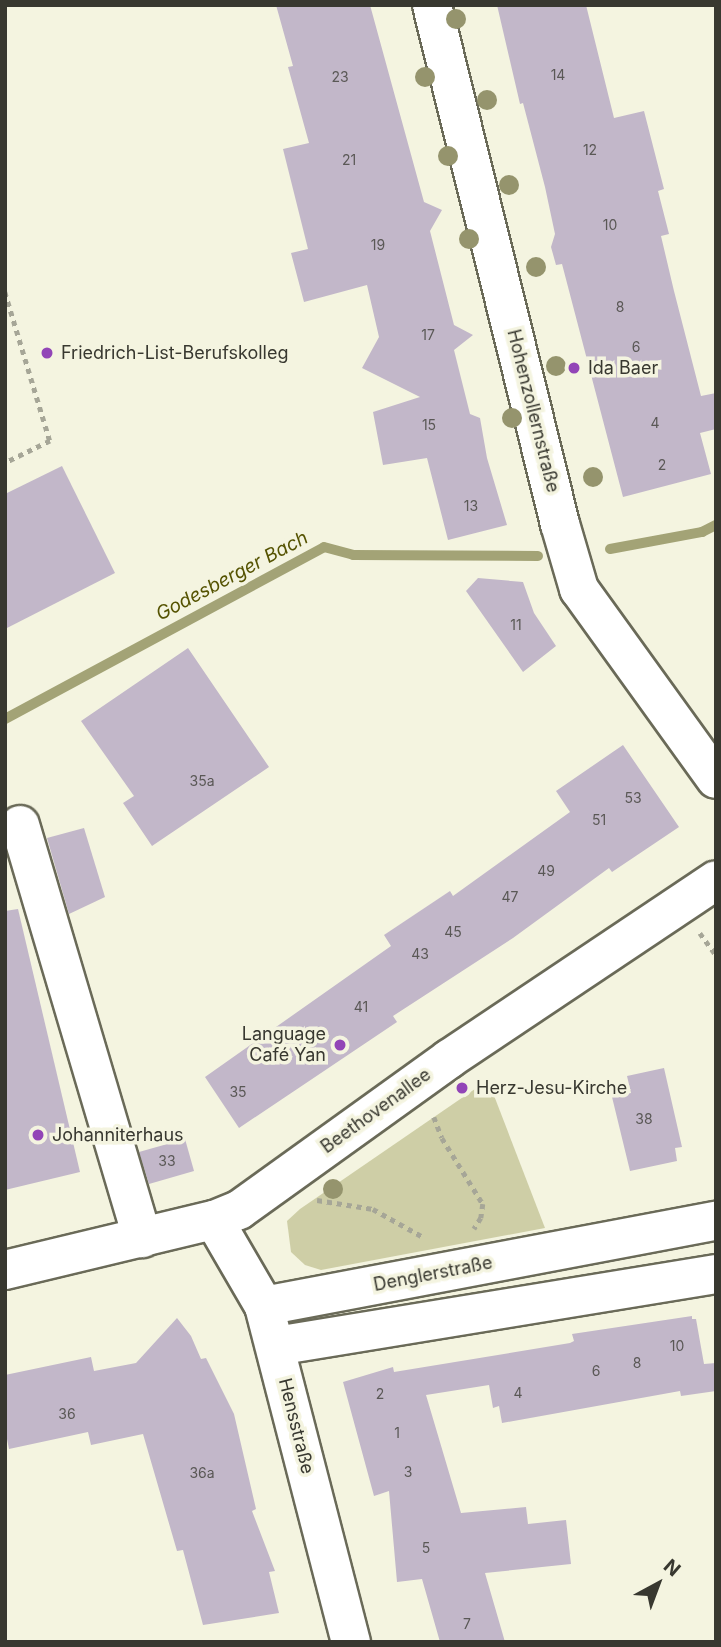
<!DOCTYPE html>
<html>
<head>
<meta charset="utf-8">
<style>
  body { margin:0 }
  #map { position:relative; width:721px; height:1647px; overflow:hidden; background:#f4f4e0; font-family:Inter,sans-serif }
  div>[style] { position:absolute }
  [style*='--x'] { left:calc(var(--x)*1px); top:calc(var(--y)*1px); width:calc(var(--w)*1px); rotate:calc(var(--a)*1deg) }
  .green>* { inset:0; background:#cecea6 }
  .stream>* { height:10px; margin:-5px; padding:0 5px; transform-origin:5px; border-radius:5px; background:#a3a376 }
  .building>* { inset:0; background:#c2b7c9 }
  .path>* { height:4.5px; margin-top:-2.25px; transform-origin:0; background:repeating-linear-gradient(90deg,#a6a697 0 5px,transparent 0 10px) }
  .roads { filter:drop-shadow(2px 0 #6a6a58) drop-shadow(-2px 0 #6a6a58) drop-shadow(0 2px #6a6a58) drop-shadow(0 -2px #6a6a58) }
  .minor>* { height:38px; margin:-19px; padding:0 19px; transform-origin:19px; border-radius:19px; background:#fff }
  .trees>* { width:20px; height:20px; margin:-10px; border-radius:50%; background:#95946d }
  .dots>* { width:19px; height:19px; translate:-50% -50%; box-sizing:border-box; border:4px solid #f4f4e0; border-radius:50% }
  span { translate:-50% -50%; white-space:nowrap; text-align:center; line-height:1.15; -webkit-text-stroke:7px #f4f4e0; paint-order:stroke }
  .number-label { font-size:14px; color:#5a5856 }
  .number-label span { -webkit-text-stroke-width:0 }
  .poi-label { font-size:18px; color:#383830 }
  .left { translate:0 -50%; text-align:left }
  .right { translate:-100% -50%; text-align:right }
  .street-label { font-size:18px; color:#383830 }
  .water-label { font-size:19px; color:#555302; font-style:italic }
  .frame { position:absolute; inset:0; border:7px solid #383830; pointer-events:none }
  .north { position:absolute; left:623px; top:1549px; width:70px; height:70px; -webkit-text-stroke:5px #f4f4e0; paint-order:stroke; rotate:41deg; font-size:19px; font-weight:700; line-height:28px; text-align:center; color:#383830 }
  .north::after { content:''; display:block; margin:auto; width:24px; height:32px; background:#383830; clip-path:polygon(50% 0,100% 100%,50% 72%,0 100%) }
</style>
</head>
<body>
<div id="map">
  <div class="green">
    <div style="clip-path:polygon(488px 1080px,545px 1228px,321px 1270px,305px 1265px,291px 1252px,287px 1221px,300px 1209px)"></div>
  </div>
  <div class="stream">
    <div style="--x:610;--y:549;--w:94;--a:-10.5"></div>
    <div style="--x:702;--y:532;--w:16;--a:-27"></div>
    <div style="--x:5;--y:719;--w:362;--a:-28.3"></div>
    <div style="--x:324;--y:547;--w:30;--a:15"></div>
    <div style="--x:353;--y:555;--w:185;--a:0.3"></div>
  </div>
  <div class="building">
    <div style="clip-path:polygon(276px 5px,370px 5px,424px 202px,442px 210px,430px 231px,454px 325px,473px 335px,454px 350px,470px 414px,480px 418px,487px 458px,507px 525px,448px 540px,427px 458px,383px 465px,373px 412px,420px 397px,362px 368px,379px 337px,367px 285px,304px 302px,291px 253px,308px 249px,283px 149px,309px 143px,288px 67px,293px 66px)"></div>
    <div style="clip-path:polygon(497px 5px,586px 5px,614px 118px,644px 111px,664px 189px,658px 191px,669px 234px,661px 236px,674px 291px,701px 396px,716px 393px,716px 429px,700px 433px,711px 474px,623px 497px,562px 264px,556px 265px,551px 247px,555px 234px,545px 187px,523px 103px,520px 104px)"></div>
    <div style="clip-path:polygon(62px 466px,115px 573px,5px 629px,5px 494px)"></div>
    <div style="clip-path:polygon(478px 578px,523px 582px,534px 613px,556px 646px,523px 672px,466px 591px)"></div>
    <div style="clip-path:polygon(188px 648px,269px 767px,152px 846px,123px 803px,134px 796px,81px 721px)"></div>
    <div style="clip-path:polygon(623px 745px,679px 827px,612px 872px,609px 868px,513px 938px,393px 1016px,397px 1022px,239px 1128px,205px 1077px,391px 946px,384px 935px,450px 891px,453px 896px,570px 812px,556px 791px)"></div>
    <div style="clip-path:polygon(84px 828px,105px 897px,69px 914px,47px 838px)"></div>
    <div style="clip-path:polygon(18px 909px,80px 1172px,5px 1190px,5px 911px)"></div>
    <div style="clip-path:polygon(664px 1068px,682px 1147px,675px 1148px,677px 1161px,630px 1171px,612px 1097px,631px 1093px,627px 1076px)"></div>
    <div style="clip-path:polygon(185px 1139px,194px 1171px,149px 1184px,139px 1152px)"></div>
    <div style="clip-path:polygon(692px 1316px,692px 1319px,696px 1319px,704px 1364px,716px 1363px,716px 1391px,681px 1396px,680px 1391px,502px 1423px,499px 1406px,493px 1408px,489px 1385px,426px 1395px,461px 1513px,526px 1507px,528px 1524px,566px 1520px,571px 1564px,485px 1573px,505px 1642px,440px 1642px,422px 1579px,397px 1582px,389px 1491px,374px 1496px,343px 1382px,393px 1367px,394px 1372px,570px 1343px,574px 1341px,572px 1334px)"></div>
    <div style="clip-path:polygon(177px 1318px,191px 1336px,201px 1359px,206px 1358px,234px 1414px,256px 1509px,252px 1511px,275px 1571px,269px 1572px,279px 1613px,203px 1625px,183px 1550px,177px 1551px,143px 1434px,91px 1445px,88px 1432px,9px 1449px,5px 1429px,5px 1375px,91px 1357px,94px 1371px,136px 1363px)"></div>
  </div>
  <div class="path">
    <div style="--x:5;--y:292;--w:156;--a:73.2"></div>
    <div style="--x:50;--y:441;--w:50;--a:153.9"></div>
    <div style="--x:700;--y:933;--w:27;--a:54"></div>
    <div style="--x:434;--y:1117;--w:22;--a:69"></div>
    <div style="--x:442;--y:1138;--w:78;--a:58.2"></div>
    <div style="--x:483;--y:1204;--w:14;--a:98"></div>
    <div style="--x:481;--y:1218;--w:13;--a:122"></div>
    <div style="--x:317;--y:1200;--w:57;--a:9.1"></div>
    <div style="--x:373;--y:1209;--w:57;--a:29.2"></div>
  </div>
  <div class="roads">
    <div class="minor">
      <div style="--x:432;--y:5;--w:535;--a:76.15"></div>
      <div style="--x:560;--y:524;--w:68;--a:73.7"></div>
      <div style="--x:579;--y:589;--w:234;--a:54.2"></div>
      <div style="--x:20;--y:825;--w:431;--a:73.5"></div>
      <div style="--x:214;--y:1220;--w:99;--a:59.8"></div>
      <div style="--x:264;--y:1306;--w:347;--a:75.5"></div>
      <div style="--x:5;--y:1270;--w:215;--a:-13.5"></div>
      <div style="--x:214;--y:1220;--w:27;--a:-22"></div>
      <div style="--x:239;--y:1210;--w:259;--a:-35.7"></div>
      <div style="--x:449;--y:1059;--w:321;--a:-33.8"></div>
      <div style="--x:264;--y:1306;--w:460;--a:-10.7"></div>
      <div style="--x:276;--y:1346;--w:446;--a:-9.3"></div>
    </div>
  </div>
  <div class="trees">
    <div style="left:456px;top:19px"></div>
    <div style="left:425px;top:77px"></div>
    <div style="left:487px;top:100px"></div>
    <div style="left:448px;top:156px"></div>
    <div style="left:509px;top:185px"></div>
    <div style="left:469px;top:239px"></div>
    <div style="left:536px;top:267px"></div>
    <div style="left:556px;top:366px"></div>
    <div style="left:512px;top:418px"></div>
    <div style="left:593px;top:477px"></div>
    <div style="left:333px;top:1189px"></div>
  </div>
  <div class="dots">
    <div style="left:47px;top:353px;background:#9245b7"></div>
    <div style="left:574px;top:368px;background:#9245b7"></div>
    <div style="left:340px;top:1045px;background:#9245b7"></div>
    <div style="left:462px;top:1088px;background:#9245b7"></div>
    <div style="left:38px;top:1135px;background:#9245b7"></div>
  </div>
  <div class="number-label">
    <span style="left:558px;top:75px">14</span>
    <span style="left:340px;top:77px">23</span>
    <span style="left:590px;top:150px">12</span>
    <span style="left:349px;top:160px">21</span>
    <span style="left:610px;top:225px">10</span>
    <span style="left:378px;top:245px">19</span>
    <span style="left:620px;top:307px">8</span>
    <span style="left:428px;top:335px">17</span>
    <span style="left:636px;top:347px">6</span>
    <span style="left:655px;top:423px">4</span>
    <span style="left:429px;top:425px">15</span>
    <span style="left:662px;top:465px">2</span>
    <span style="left:471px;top:506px">13</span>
    <span style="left:516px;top:625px">11</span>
    <span style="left:202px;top:781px">35a</span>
    <span style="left:633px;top:798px">53</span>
    <span style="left:599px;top:820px">51</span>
    <span style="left:546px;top:871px">49</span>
    <span style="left:510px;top:897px">47</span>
    <span style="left:453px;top:932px">45</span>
    <span style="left:420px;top:954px">43</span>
    <span style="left:361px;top:1007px">41</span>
    <span style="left:238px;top:1092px">35</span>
    <span style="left:644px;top:1119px">38</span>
    <span style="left:167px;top:1161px">33</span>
    <span style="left:677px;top:1346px">10</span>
    <span style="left:637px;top:1363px">8</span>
    <span style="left:596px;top:1371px">6</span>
    <span style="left:518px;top:1393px">4</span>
    <span style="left:380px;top:1394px">2</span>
    <span style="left:67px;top:1414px">36</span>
    <span style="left:397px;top:1433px">1</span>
    <span style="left:408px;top:1472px">3</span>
    <span style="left:202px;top:1473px">36a</span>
    <span style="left:426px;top:1548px">5</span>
    <span style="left:467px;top:1624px">7</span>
  </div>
  <div class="poi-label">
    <span class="left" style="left:61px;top:353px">Friedrich-List-Berufskolleg</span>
    <span class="left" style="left:588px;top:368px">Ida Baer</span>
    <span class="right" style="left:326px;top:1045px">Language<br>Café Yan</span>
    <span class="left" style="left:476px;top:1088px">Herz-Jesu-Kirche</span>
    <span class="left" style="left:52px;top:1135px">Johanniterhaus</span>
  </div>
  <div class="street-label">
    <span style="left:533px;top:411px;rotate:76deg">Hohenzollernstraße</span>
    <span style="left:376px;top:1111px;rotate:-36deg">Beethovenallee</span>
    <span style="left:433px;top:1274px;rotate:-11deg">Denglerstraße</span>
    <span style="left:296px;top:1426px;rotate:76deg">Hensstraße</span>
  </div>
  <div class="water-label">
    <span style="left:232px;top:576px;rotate:-28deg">Godesberger Bach</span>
  </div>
  <div class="frame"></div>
  <div class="north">N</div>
</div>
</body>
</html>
